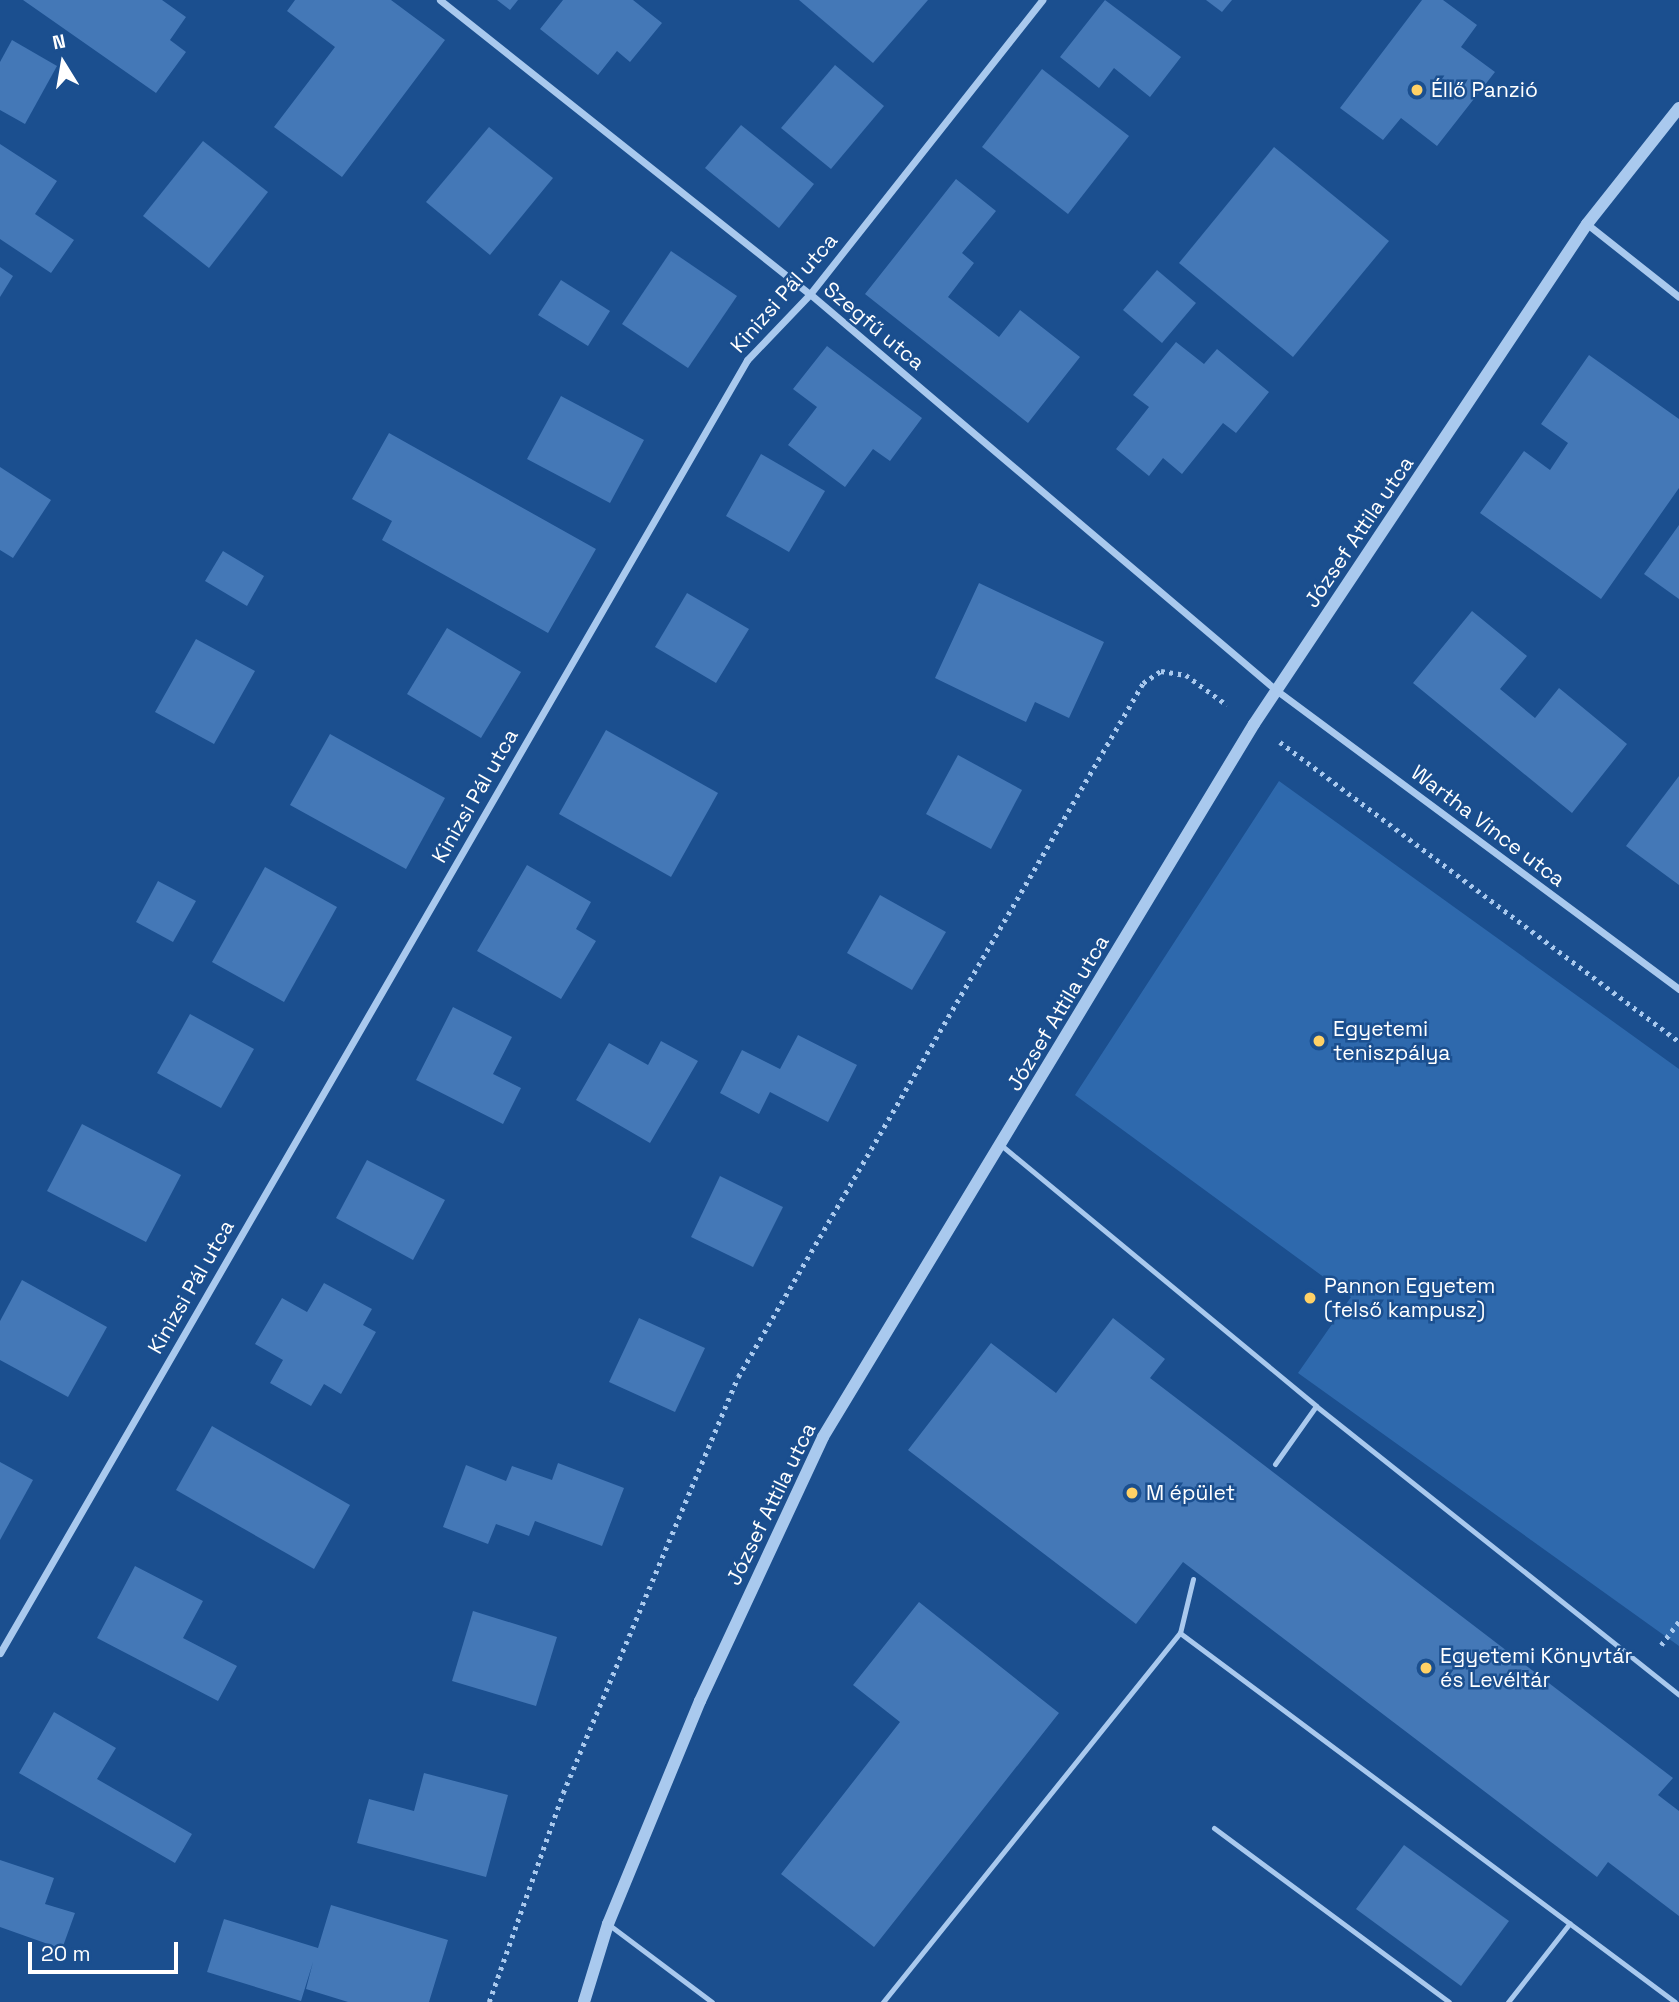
<!DOCTYPE html>
<html>
<head>
<meta charset="utf-8">
<style>
  body { margin:0 }
  #map { position:relative; width:1679px; height:2002px; overflow:hidden; background:#1b4f8f; font-family:"Space Grotesk",sans-serif }
  div>[style] { position:absolute }
  [style*='--x'] { left:calc(var(--x)*1px); top:calc(var(--y)*1px); width:calc(var(--w)*1px); rotate:calc(var(--a)*1deg) }
  .green>* { inset:0; background:#2e69ad }
  .building>* { inset:0; background:#4478b7 }
  .path>* { height:4.5px; margin-top:-2.25px; transform-origin:0; background:repeating-linear-gradient(90deg,#a9c9ee 0 3.5px,transparent 0 8.5px) }
  .service>* { height:5px; margin:-2.5px; padding:0 2.5px; transform-origin:2.5px; border-radius:2.5px; background:#a9c9ee }
  .minor>* { height:7px; margin:-3.5px; padding:0 3.5px; transform-origin:3.5px; border-radius:3.5px; background:#a9c9ee }
  .tertiary>* { height:12px; margin:-6px; padding:0 6px; transform-origin:6px; border-radius:6px; background:#a9c9ee }
  .dots>* { width:19px; height:19px; translate:-50% -50%; box-sizing:border-box; border:4px solid #1b4f8f; border-radius:50% }
  span { translate:-50% -50%; white-space:nowrap; text-align:center; line-height:1.15; -webkit-text-stroke:5px #1b4f8f; paint-order:stroke }
  .poi-label { font-size:21px; color:#fff }
  .left { translate:0 -50%; text-align:left }
  .street-label { font-size:21px; color:#fff }
  .north { position:absolute; left:28px; top:28px; width:70px; height:70px; -webkit-text-stroke:5px #1b4f8f; paint-order:stroke; rotate:349deg; font-size:19px; font-weight:700; line-height:28px; text-align:center; color:#fff }
  .north::after { content:''; display:block; margin:auto; width:24px; height:32px; background:#fff; clip-path:polygon(50% 0,100% 100%,50% 72%,0 100%) }
  .scale { position:absolute; left:28px; top:1942px; width:150px; height:32px; box-sizing:border-box; border:4px solid #fff; border-top:0; padding-left:9px; font-size:21px; line-height:24px; white-space:nowrap; color:#fff; -webkit-text-stroke:5px #1b4f8f; paint-order:stroke }
</style>
</head>
<body>
<div id="map">
  <div class="green">
    <div style="clip-path:polygon(1279px 781px,1679px 1069px,1679px 1646px,1298px 1373px,1351px 1297px,1075px 1095px)"></div>
  </div>
  <div class="building">
    <div style="clip-path:polygon(23px 0,162px 0,186px 17px,170px 40px,186px 52px,156px 93px)"></div>
    <div style="clip-path:polygon(295px 0,391px 0,445px 40px,342px 177px,274px 127px,335px 47px,287px 11px)"></div>
    <div style="clip-path:polygon(497px 0,518px 0,510px 10px)"></div>
    <div style="clip-path:polygon(563px 0,633px 0,662px 23px,630px 62px,617px 51px,598px 75px,540px 29px)"></div>
    <div style="clip-path:polygon(799px 0,928px 0,873px 63px)"></div>
    <div style="clip-path:polygon(1105px 0,1181px 57px,1150px 97px,1114px 68px,1099px 88px,1060px 57px)"></div>
    <div style="clip-path:polygon(1206px 0,1232px 0,1222px 12px)"></div>
    <div style="clip-path:polygon(1422px 0,1443px 0,1477px 25px,1461px 47px,1495px 72px,1437px 146px,1401px 118px,1383px 140px,1340px 108px)"></div>
    <div style="clip-path:polygon(12px 40px,57px 66px,25px 124px,0 110px,0 62px)"></div>
    <div style="clip-path:polygon(835px 65px,884px 106px,831px 169px,781px 128px)"></div>
    <div style="clip-path:polygon(1042px 69px,1129px 136px,1068px 214px,982px 147px)"></div>
    <div style="clip-path:polygon(741px 125px,814px 184px,779px 228px,705px 168px)"></div>
    <div style="clip-path:polygon(489px 127px,553px 178px,490px 255px,426px 202px)"></div>
    <div style="clip-path:polygon(203px 141px,268px 192px,209px 268px,143px 216px)"></div>
    <div style="clip-path:polygon(0 144px,57px 181px,35px 214px,74px 240px,51px 273px,0 239px)"></div>
    <div style="clip-path:polygon(1274px 147px,1389px 241px,1293px 357px,1179px 263px)"></div>
    <div style="clip-path:polygon(956px 179px,996px 211px,962px 253px,974px 263px,948px 297px,999px 337px,1020px 310px,1080px 357px,1028px 423px,865px 294px)"></div>
    <div style="clip-path:polygon(671px 251px,737px 296px,688px 368px,622px 324px)"></div>
    <div style="clip-path:polygon(0 267px,13px 276px,0 297px)"></div>
    <div style="clip-path:polygon(1157px 270px,1196px 303px,1162px 343px,1123px 310px)"></div>
    <div style="clip-path:polygon(561px 280px,610px 311px,588px 346px,538px 315px)"></div>
    <div style="clip-path:polygon(1176px 342px,1204px 364px,1217px 349px,1269px 392px,1236px 433px,1223px 423px,1182px 474px,1163px 458px,1149px 476px,1116px 449px,1149px 407px,1133px 395px)"></div>
    <div style="clip-path:polygon(827px 346px,922px 418px,890px 461px,873px 449px,845px 487px,788px 445px,817px 407px,793px 389px)"></div>
    <div style="clip-path:polygon(1589px 355px,1679px 419px,1679px 488px,1601px 599px,1480px 513px,1524px 451px,1550px 470px,1568px 443px,1541px 424px)"></div>
    <div style="clip-path:polygon(561px 396px,644px 440px,610px 503px,527px 459px)"></div>
    <div style="clip-path:polygon(389px 433px,596px 549px,548px 633px,382px 540px,392px 521px,352px 499px)"></div>
    <div style="clip-path:polygon(761px 454px,825px 491px,789px 552px,726px 516px)"></div>
    <div style="clip-path:polygon(0 467px,51px 500px,13px 558px,0 550px)"></div>
    <div style="clip-path:polygon(1679px 525px,1679px 599px,1644px 574px)"></div>
    <div style="clip-path:polygon(223px 551px,264px 576px,247px 606px,205px 581px)"></div>
    <div style="clip-path:polygon(979px 583px,1104px 642px,1069px 718px,1035px 702px,1026px 722px,935px 678px)"></div>
    <div style="clip-path:polygon(687px 593px,749px 629px,716px 683px,655px 647px)"></div>
    <div style="clip-path:polygon(1472px 611px,1527px 656px,1500px 689px,1535px 718px,1559px 688px,1627px 744px,1572px 813px,1413px 683px)"></div>
    <div style="clip-path:polygon(447px 628px,521px 672px,481px 738px,407px 694px)"></div>
    <div style="clip-path:polygon(196px 639px,255px 671px,214px 744px,155px 712px)"></div>
    <div style="clip-path:polygon(606px 730px,718px 793px,671px 877px,559px 814px)"></div>
    <div style="clip-path:polygon(330px 734px,445px 798px,406px 869px,290px 805px)"></div>
    <div style="clip-path:polygon(958px 755px,1022px 790px,991px 849px,926px 814px)"></div>
    <div style="clip-path:polygon(1679px 776px,1679px 885px,1626px 846px)"></div>
    <div style="clip-path:polygon(527px 865px,591px 902px,576px 929px,596px 941px,561px 999px,477px 951px)"></div>
    <div style="clip-path:polygon(265px 867px,337px 907px,284px 1002px,212px 962px)"></div>
    <div style="clip-path:polygon(158px 881px,196px 901px,173px 942px,136px 922px)"></div>
    <div style="clip-path:polygon(880px 895px,946px 932px,912px 990px,847px 953px)"></div>
    <div style="clip-path:polygon(453px 1007px,512px 1037px,493px 1074px,521px 1088px,503px 1124px,416px 1080px)"></div>
    <div style="clip-path:polygon(190px 1014px,254px 1049px,221px 1108px,157px 1073px)"></div>
    <div style="clip-path:polygon(798px 1035px,857px 1065px,828px 1122px,770px 1092px,759px 1114px,720px 1093px,742px 1050px,780px 1069px)"></div>
    <div style="clip-path:polygon(661px 1041px,698px 1061px,650px 1143px,576px 1100px,609px 1043px,648px 1065px)"></div>
    <div style="clip-path:polygon(82px 1124px,181px 1175px,146px 1242px,47px 1191px)"></div>
    <div style="clip-path:polygon(367px 1160px,445px 1200px,413px 1260px,336px 1218px)"></div>
    <div style="clip-path:polygon(720px 1176px,783px 1207px,753px 1267px,691px 1237px)"></div>
    <div style="clip-path:polygon(22px 1280px,107px 1327px,68px 1397px,0 1360px,0 1321px)"></div>
    <div style="clip-path:polygon(324px 1283px,372px 1309px,363px 1325px,376px 1332px,341px 1394px,324px 1384px,311px 1406px,270px 1383px,283px 1360px,255px 1344px,282px 1298px,307px 1312px)"></div>
    <div style="clip-path:polygon(639px 1318px,705px 1348px,675px 1412px,609px 1382px)"></div>
    <div style="clip-path:polygon(1113px 1318px,1165px 1359px,1150px 1378px,1673px 1778px,1658px 1795px,1679px 1811px,1679px 1916px,1608px 1862px,1597px 1877px,1183px 1562px,1136px 1624px,908px 1450px,991px 1343px,1056px 1393px)"></div>
    <div style="clip-path:polygon(212px 1426px,350px 1505px,314px 1569px,176px 1490px)"></div>
    <div style="clip-path:polygon(0 1462px,33px 1480px,0 1540px)"></div>
    <div style="clip-path:polygon(558px 1463px,624px 1488px,602px 1546px,535px 1521px,529px 1536px,496px 1524px,488px 1544px,443px 1527px,466px 1465px,506px 1481px,512px 1466px,552px 1480px)"></div>
    <div style="clip-path:polygon(135px 1566px,203px 1601px,183px 1638px,237px 1666px,218px 1701px,97px 1638px)"></div>
    <div style="clip-path:polygon(919px 1602px,1059px 1713px,874px 1947px,781px 1874px,900px 1722px,853px 1685px)"></div>
    <div style="clip-path:polygon(473px 1611px,557px 1637px,536px 1706px,452px 1681px)"></div>
    <div style="clip-path:polygon(54px 1712px,116px 1748px,97px 1779px,192px 1834px,175px 1863px,19px 1773px)"></div>
    <div style="clip-path:polygon(424px 1773px,508px 1795px,486px 1877px,357px 1843px,369px 1799px,414px 1811px)"></div>
    <div style="clip-path:polygon(1404px 1845px,1509px 1921px,1461px 1986px,1356px 1909px)"></div>
    <div style="clip-path:polygon(0 1860px,54px 1878px,45px 1904px,75px 1913px,62px 1949px,0 1927px)"></div>
    <div style="clip-path:polygon(331px 1905px,448px 1940px,429px 2002px,348px 2002px,306px 1989px,313px 1962px,301px 2001px,207px 1972px,224px 1919px,318px 1948px)"></div>
  </div>
  <div class="path">
    <div style="--x:1280;--y:742;--w:499;--a:36.9"></div>
    <div style="--x:1661;--y:1645;--w:30;--a:-53"></div>
    <div style="--x:489;--y:2002;--w:222;--a:-70.5"></div>
    <div style="--x:563;--y:1793;--w:451;--a:-67.2"></div>
    <div style="--x:738;--y:1377;--w:804;--a:-59.73"></div>
    <div style="--x:1143;--y:683;--w:22;--a:-34"></div>
    <div style="--x:1161;--y:671;--w:25;--a:9"></div>
    <div style="--x:1186;--y:675;--w:51;--a:36.2"></div>
  </div>
  <div class="service">
    <div style="--x:1001;--y:1145;--w:409;--a:39.6"></div>
    <div style="--x:1316;--y:1406;--w:464;--a:38.5"></div>
    <div style="--x:1275;--y:1464;--w:71;--a:-54.7"></div>
    <div style="--x:1193;--y:1579;--w:56;--a:103.5"></div>
    <div style="--x:1180;--y:1633;--w:617;--a:36.7"></div>
    <div style="--x:1214;--y:1828;--w:292;--a:36.5"></div>
    <div style="--x:608;--y:1924;--w:130;--a:36.9"></div>
    <div style="--x:883;--y:2002;--w:474;--a:-51.2"></div>
    <div style="--x:1508;--y:2002;--w:100;--a:-51.9"></div>
  </div>
  <div class="minor">
    <div style="--x:440;--y:0;--w:473;--a:38.5"></div>
    <div style="--x:810;--y:294;--w:612;--a:40.36"></div>
    <div style="--x:1276;--y:690;--w:502;--a:36.57"></div>
    <div style="--x:1587;--y:224;--w:117;--a:38.4"></div>
    <div style="--x:0;--y:1653;--w:1493;--a:-59.98"></div>
    <div style="--x:747;--y:360;--w:91;--a:-46.3"></div>
    <div style="--x:810;--y:294;--w:375;--a:-51.7"></div>
  </div>
  <div class="tertiary">
    <div style="--x:584;--y:2002;--w:82;--a:-72.9"></div>
    <div style="--x:608;--y:1924;--w:241;--a:-67.6"></div>
    <div style="--x:700;--y:1701;--w:291;--a:-65"></div>
    <div style="--x:823;--y:1437;--w:833;--a:-58.85"></div>
    <div style="--x:1254;--y:724;--w:601;--a:-56.34"></div>
    <div style="--x:1587;--y:224;--w:148;--a:-51.6"></div>
  </div>
  <div class="dots">
    <div style="left:1417px;top:90px;background:#ffd166"></div>
    <div style="left:1319px;top:1041px;background:#ffd166"></div>
    <div style="left:1310px;top:1298px;background:#ffd166"></div>
    <div style="left:1132px;top:1493px;background:#ffd166"></div>
    <div style="left:1426px;top:1668px;background:#ffd166"></div>
  </div>
  <div class="poi-label">
    <span class="left" style="left:1431px;top:90px">Éllő Panzió</span>
    <span class="left" style="left:1333px;top:1041px">Egyetemi<br>teniszpálya</span>
    <span class="left" style="left:1324px;top:1298px">Pannon Egyetem<br>(felső kampusz)</span>
    <span class="left" style="left:1146px;top:1493px">M épület</span>
    <span class="left" style="left:1440px;top:1668px">Egyetemi Könyvtár<br>és Levéltár</span>
  </div>
  <div class="street-label">
    <span style="left:784px;top:293px;rotate:-49deg">Kinizsi Pál utca</span>
    <span style="left:874px;top:326px;rotate:40deg">Szegfű utca</span>
    <span style="left:1359px;top:532px;rotate:-56deg">József Attila utca</span>
    <span style="left:475px;top:796px;rotate:-60deg">Kinizsi Pál utca</span>
    <span style="left:1488px;top:826px;rotate:37deg">Wartha Vince utca</span>
    <span style="left:1058px;top:1013px;rotate:-59deg">József Attila utca</span>
    <span style="left:191px;top:1287px;rotate:-60deg">Kinizsi Pál utca</span>
    <span style="left:771px;top:1504px;rotate:-64deg">József Attila utca</span>
  </div>
  <div class="north">N</div>
  <div class="scale">20 m</div>
</div>
</body>
</html>
